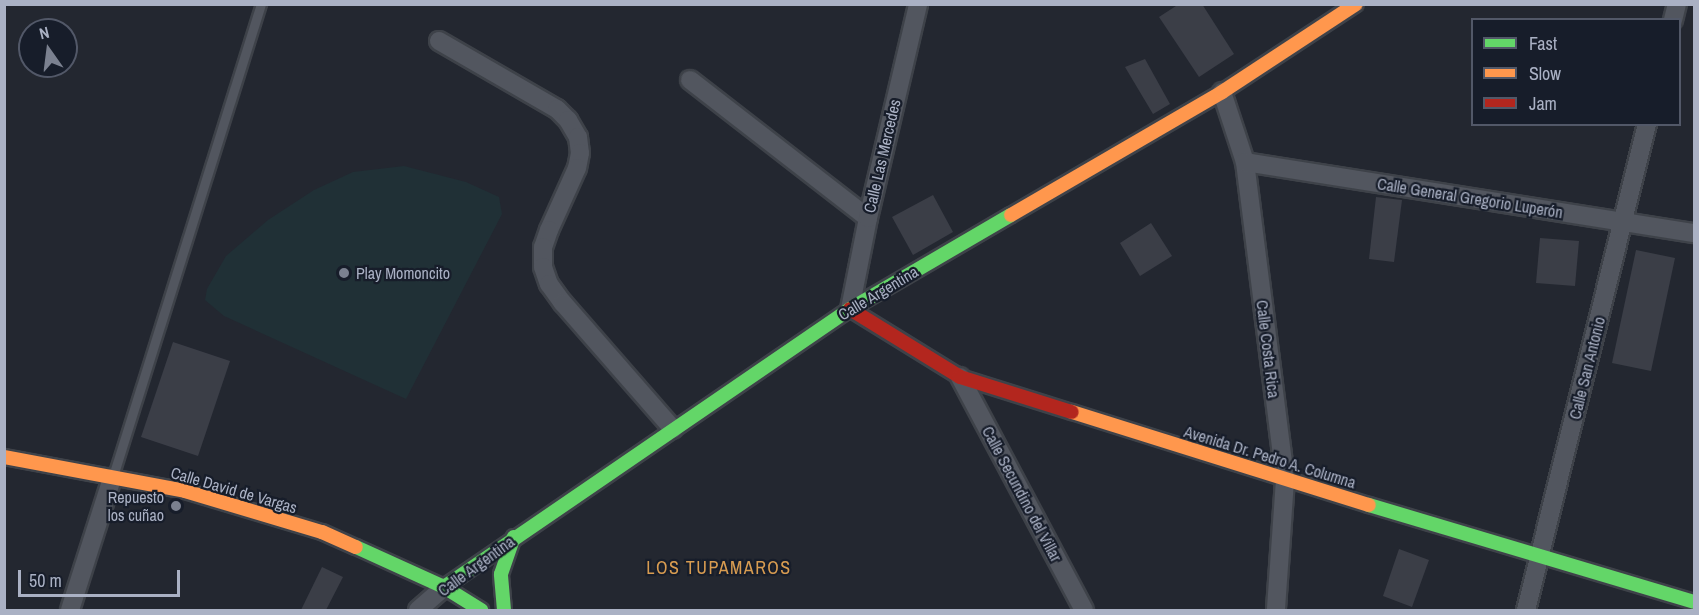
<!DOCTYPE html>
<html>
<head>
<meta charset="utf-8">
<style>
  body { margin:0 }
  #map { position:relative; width:1699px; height:615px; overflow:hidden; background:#232730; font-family:"Archivo Narrow",sans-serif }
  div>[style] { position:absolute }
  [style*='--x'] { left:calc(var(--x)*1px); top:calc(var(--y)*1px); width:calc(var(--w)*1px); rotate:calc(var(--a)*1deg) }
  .green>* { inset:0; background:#203036 }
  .building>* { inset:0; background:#3b3e47 }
  .roads { filter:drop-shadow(2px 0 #3e4249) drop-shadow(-2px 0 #3e4249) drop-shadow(0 2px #3e4249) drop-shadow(0 -2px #3e4249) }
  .lane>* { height:9px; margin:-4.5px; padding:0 4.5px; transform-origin:4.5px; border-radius:4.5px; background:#52565f }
  .street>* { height:18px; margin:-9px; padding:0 9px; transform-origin:9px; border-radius:9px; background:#52565f }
  .fast>* { height:14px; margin:-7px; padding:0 7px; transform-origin:7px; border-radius:7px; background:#63d668 }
  .slow>* { height:14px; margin:-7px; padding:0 7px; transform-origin:7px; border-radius:7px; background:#ff974d }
  .jam>* { height:14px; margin:-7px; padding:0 7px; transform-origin:7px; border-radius:7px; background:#b3261e }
  .dots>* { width:16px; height:16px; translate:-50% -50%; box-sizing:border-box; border:3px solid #171d2a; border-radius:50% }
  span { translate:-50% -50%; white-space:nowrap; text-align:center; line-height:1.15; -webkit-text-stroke:4.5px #171d2a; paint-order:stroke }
  .street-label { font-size:16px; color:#aab1c4 }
  .poi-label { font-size:16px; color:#aab1c4 }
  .left { translate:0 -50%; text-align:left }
  .right { translate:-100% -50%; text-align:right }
  .neighbourhood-label { font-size:18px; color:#d89c51; letter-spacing:1.5px }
  .frame { position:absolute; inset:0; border:6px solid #aab1c4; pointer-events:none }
  .legend { position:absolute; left:1471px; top:18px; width:210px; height:108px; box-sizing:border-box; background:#171d2a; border:2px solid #525868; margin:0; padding:8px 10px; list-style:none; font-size:18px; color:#aab1c4 }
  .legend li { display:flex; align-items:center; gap:12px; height:30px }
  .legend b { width:30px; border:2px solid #525868 }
  .north { position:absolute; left:18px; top:18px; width:60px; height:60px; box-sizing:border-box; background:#171d2a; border:2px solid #525868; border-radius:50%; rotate:346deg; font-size:16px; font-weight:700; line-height:24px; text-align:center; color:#aab1c4 }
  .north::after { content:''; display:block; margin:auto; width:21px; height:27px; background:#7b8190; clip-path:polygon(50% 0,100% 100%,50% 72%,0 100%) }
  .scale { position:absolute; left:18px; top:570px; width:162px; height:27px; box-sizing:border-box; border:3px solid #aab1c4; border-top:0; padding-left:8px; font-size:18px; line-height:21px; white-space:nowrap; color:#aab1c4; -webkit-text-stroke:4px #171d2a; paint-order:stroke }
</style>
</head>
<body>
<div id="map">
  <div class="green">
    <div style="clip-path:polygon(404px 166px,466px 182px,499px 197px,502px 214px,406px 399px,224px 316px,205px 300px,207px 289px,226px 256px,268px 220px,314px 190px,353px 172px)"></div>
  </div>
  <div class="building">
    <div style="clip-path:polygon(1179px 4px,1202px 4px,1234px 54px,1199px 77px,1159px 17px)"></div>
    <div style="clip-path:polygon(1145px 59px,1170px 104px,1153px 114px,1125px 67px)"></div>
    <div style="clip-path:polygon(933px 195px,953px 232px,913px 255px,892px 217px)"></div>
    <div style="clip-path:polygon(1376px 197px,1402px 200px,1394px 262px,1369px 259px)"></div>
    <div style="clip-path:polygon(1151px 223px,1172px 256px,1140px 276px,1120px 243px)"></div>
    <div style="clip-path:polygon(1540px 238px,1579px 241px,1575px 286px,1536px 283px)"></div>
    <div style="clip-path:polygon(1636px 250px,1675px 258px,1651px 371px,1612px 363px)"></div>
    <div style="clip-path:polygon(173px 342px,230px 361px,198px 456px,141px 437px)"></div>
    <div style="clip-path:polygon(1399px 549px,1429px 560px,1412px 607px,1383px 596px)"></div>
    <div style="clip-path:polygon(322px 567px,343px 577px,326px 610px,301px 610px)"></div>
  </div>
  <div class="roads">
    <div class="lane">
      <div style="--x:113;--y:476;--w:495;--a:-72.6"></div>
    </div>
    <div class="street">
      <div style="--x:1673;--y:20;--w:16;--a:-76"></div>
      <div style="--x:439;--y:41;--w:136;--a:30"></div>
      <div style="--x:557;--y:109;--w:16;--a:45"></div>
      <div style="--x:568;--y:120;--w:20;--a:60"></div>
      <div style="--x:578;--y:137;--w:16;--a:83"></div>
      <div style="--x:580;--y:153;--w:15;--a:101"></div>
      <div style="--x:577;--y:168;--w:68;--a:114.3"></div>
      <div style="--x:549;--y:230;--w:18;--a:109"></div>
      <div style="--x:543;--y:247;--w:20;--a:90"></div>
      <div style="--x:543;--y:267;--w:18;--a:71"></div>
      <div style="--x:549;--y:284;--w:24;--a:54"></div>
      <div style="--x:563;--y:303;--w:167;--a:48.9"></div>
      <div style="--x:690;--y:80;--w:225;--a:37.8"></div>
      <div style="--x:1222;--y:92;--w:74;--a:71.8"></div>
      <div style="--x:1245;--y:162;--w:321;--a:82.8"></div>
      <div style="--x:1285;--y:480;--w:130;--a:94"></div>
      <div style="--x:1245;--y:162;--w:455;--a:9"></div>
      <div style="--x:850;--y:309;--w:93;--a:-78.8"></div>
      <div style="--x:868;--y:218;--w:220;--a:-76.8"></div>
      <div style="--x:960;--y:377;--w:264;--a:62"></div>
      <div style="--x:70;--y:610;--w:139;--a:-72.3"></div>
      <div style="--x:418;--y:610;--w:35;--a:-41"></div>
      <div style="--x:1526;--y:610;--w:501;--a:-76.02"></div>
    </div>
    <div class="fast">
      <div style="--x:1369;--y:505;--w:339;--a:16.6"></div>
      <div style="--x:356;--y:547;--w:97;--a:24.4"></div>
      <div style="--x:444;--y:587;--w:44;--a:31.9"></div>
      <div style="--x:444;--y:587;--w:492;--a:-34.4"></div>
      <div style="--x:850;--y:309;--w:186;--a:-30.3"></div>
      <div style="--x:504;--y:610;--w:36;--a:-95"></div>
      <div style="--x:501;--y:574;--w:39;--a:-71"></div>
    </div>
    <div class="slow">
      <div style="--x:1011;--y:215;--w:244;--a:-30.2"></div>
      <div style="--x:1222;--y:92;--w:160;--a:-33.3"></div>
      <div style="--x:1072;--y:412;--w:311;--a:17.4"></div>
      <div style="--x:4;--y:457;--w:184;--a:10.6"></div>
      <div style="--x:185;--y:491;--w:143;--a:16.7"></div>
      <div style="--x:322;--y:532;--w:37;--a:24"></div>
    </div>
    <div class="jam">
      <div style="--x:850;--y:309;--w:129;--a:31.7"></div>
      <div style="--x:960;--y:377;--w:117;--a:17.4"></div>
    </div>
  </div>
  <div class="dots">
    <div style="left:344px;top:273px;background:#7b8190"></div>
    <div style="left:176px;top:506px;background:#7b8190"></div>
  </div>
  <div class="street-label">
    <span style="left:882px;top:156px;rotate:-77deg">Calle Las Mercedes</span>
    <span style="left:1470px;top:198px;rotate:9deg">Calle General Gregorio Luperón</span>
    <span style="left:878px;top:293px;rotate:-31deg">Calle Argentina</span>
    <span style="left:1268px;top:349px;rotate:83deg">Calle Costa Rica</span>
    <span style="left:1587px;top:368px;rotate:-76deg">Calle San Antonio</span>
    <span style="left:1270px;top:457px;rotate:17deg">Avenida Dr. Pedro A. Columna</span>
    <span style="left:234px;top:490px;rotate:16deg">Calle David de Vargas</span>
    <span style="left:1022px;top:494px;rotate:62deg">Calle Secundino del Villar</span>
    <span style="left:476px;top:566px;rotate:-36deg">Calle Argentina</span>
  </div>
  <div class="poi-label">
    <span class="left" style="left:356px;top:273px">Play Momoncito</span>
    <span class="right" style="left:164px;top:506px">Repuesto<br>los cuñao</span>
  </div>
  <div class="neighbourhood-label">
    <span style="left:719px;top:568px">LOS TUPAMAROS</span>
  </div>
  <div class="frame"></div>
  <ul class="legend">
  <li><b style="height:8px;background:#63d668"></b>Fast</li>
  <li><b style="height:8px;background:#ff974d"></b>Slow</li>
  <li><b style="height:8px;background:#b3261e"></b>Jam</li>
  </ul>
  <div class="north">N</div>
  <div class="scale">50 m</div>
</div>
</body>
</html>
